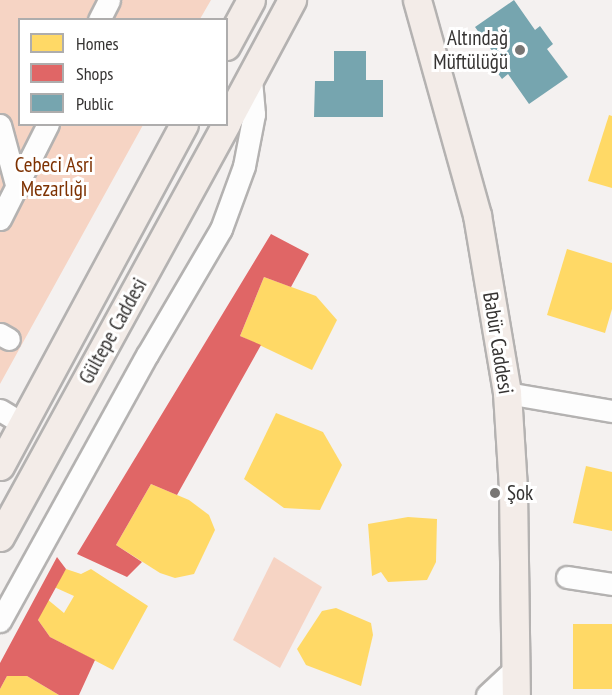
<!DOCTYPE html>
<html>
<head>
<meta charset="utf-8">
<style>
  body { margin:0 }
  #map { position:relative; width:612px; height:695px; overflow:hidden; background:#f4f1f0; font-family:"PT Sans Narrow",sans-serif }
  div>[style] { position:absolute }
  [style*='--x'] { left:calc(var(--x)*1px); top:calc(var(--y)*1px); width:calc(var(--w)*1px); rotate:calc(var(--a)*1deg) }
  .green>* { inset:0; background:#f6d4c4 }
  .homes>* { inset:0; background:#ffd966 }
  .shops>* { inset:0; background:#e06666 }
  .public>* { inset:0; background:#76a5af }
  .roads { filter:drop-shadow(2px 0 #b4b2b1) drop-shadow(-2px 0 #b4b2b1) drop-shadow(0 2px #b4b2b1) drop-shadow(0 -2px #b4b2b1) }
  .minor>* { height:21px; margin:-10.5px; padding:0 10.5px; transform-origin:10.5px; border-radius:10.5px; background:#fdfdfd }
  .major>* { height:27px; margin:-13.5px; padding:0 13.5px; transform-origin:13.5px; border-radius:13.5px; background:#f3ece8 }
  .dots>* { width:16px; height:16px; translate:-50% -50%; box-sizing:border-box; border:3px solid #fff; border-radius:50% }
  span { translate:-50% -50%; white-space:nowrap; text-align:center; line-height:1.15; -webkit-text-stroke:6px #fff; paint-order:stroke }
  .poi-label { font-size:21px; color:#353332 }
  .right { translate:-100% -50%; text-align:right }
  .left { translate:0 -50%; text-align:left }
  .park-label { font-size:21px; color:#7e3202 }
  .street-label { font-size:21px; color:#353332 }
  .legend { position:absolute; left:18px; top:18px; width:210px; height:108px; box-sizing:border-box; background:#fff; border:2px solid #aeadad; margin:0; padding:8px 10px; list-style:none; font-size:18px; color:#353332 }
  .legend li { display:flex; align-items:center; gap:12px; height:30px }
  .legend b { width:30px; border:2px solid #aeadad }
</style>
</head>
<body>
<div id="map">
  <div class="green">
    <div style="clip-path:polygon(0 0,211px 0,200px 19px,20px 20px,20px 124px,143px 125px,0 384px)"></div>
    <div style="clip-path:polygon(274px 557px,322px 587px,280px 668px,233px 640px)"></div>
  </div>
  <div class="homes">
    <div style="clip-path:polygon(609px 115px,612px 116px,612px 188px,588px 181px)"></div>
    <div style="clip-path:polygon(567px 249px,612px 263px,612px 309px,605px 333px,547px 315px)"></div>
    <div style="clip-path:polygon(264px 277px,316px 296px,337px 320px,312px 370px,240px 336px)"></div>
    <div style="clip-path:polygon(276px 413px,323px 432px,342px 465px,320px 510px,284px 508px,244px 479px)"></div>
    <div style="clip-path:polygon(586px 466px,612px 472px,612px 531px,573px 523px)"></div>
    <div style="clip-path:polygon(151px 484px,189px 500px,209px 515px,215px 530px,194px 574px,175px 578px,160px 573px,116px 545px)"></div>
    <div style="clip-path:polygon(408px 517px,437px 519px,436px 562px,427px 580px,388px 582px,381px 572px,372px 576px,368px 524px)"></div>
    <div style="clip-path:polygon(66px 569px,81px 574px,91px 569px,148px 606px,113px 670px,50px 637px,38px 620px,47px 599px,64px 613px,74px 596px,54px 587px)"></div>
    <div style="clip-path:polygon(336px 608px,371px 623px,373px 635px,361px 686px,306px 665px,297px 649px,322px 611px)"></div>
    <div style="clip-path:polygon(573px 624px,612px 624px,612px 689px,573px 689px)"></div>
    <div style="clip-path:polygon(7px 676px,27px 676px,59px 695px,0 695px,0 689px)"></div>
  </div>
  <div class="shops">
    <div style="clip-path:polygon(271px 234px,309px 254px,291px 287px,264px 277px,240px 336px,261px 345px,177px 495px,151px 484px,116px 545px,142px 562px,127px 577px,77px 554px)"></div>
    <div style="clip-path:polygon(57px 557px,66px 569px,38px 620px,50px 637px,95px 660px,79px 695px,59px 695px,27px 676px,7px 676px,0 689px,0 663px)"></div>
  </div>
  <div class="public">
    <div style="clip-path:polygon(514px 0,535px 30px,540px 26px,553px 44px,547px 49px,568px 77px,529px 104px,508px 74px,502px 79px,486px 57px,493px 52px,475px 27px)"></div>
    <div style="clip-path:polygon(334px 51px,366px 51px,366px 80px,383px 80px,383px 117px,314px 117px,315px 81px,334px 81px)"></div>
  </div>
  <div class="roads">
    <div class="minor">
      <div style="--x:99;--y:20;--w:22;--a:-63"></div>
      <div style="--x:0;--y:125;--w:65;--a:74.9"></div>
      <div style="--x:0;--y:219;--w:106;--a:-63.2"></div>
      <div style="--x:0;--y:334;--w:10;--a:29"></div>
      <div style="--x:507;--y:393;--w:107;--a:9.7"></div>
      <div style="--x:0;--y:410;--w:27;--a:31"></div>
      <div style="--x:567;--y:577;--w:46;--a:8.8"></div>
      <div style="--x:0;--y:621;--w:304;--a:-61.1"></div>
      <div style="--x:147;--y:355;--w:146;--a:-59.6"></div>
      <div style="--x:221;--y:229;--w:67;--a:-69.9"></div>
      <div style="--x:244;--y:166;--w:53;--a:-79.1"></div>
      <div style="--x:254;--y:114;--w:36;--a:-95"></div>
      <div style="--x:487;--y:695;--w:38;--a:-43"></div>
    </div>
    <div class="major">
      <div style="--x:417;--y:0;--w:223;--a:74.4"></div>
      <div style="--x:477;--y:215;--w:181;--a:80.4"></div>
      <div style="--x:507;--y:393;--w:96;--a:86.4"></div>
      <div style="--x:513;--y:489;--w:206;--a:89.2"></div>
      <div style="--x:226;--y:46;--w:52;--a:-61.5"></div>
      <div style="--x:226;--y:123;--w:140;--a:-61.8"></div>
      <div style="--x:0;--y:466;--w:388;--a:-61.7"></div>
      <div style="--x:0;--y:537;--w:471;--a:-61.3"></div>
    </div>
  </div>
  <div class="dots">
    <div style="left:520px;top:50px;background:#787674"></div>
    <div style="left:495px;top:493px;background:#787674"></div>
  </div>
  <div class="poi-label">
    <span class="right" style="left:508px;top:50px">Altındağ<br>Müftülüğü</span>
    <span class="left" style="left:507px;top:493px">Şok</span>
  </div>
  <div class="park-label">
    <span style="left:54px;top:177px">Cebeci Asri<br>Mezarlığı</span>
  </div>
  <div class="street-label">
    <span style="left:113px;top:331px;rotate:-61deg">Gültepe Caddesi</span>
    <span style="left:498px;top:343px;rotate:81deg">Babür Caddesi</span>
  </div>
  <ul class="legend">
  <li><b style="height:16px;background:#ffd966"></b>Homes</li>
  <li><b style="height:16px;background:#e06666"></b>Shops</li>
  <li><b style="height:16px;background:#76a5af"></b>Public</li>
  </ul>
</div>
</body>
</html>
